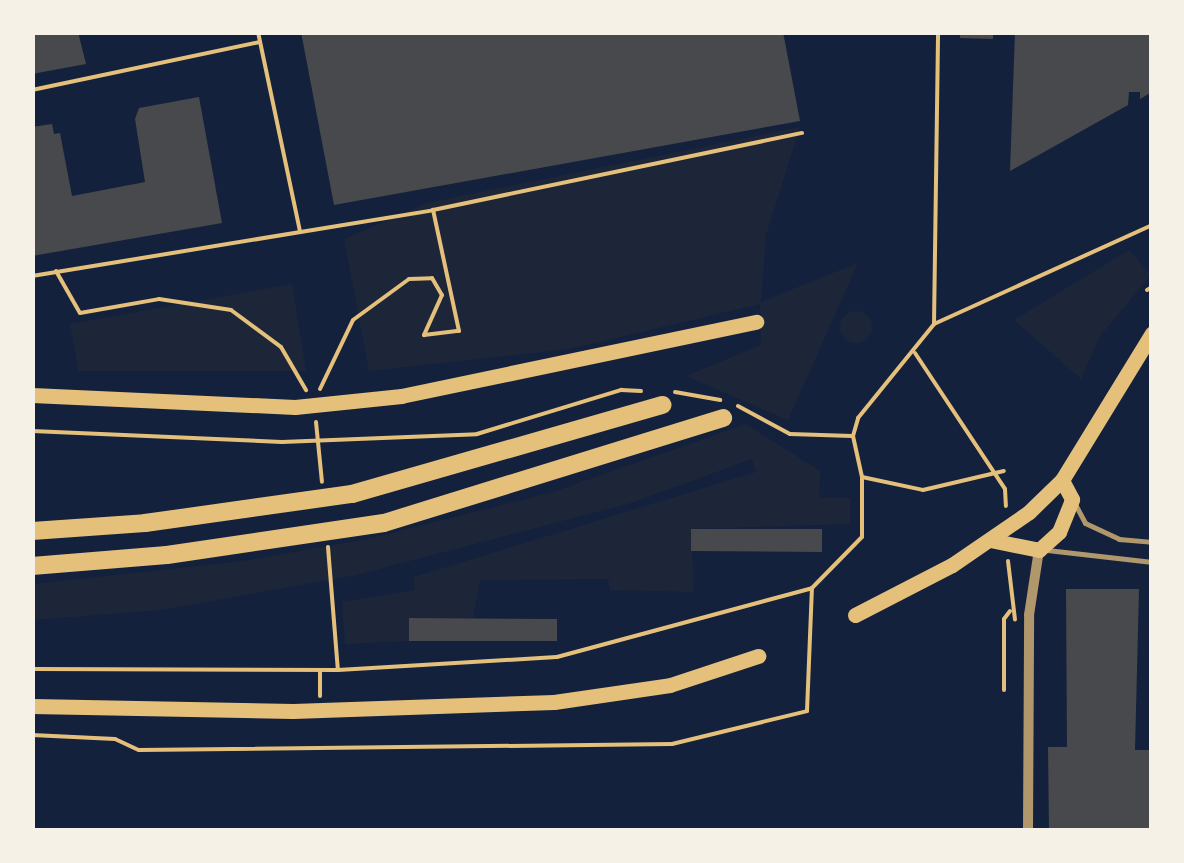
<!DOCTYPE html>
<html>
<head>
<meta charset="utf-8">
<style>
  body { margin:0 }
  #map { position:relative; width:1184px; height:863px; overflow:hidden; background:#14213d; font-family:Ubuntu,sans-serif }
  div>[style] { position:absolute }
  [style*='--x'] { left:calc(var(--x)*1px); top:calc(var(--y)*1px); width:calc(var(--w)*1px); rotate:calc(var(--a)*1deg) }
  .green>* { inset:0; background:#1d2539 }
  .round { border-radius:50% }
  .building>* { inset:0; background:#48494c }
  .path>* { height:4px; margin:-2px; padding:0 2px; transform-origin:2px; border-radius:2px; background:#e5c07b }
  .service>* { height:5px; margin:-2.5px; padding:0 2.5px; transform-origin:2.5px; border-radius:2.5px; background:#b1986c }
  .minor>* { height:10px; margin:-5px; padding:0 5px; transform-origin:5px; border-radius:5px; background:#b1986c }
  .secondary>* { height:15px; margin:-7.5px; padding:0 7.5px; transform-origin:7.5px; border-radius:7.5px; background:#e5c07b }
  .trunk>* { height:18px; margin:-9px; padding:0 9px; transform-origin:9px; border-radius:9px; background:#e5c07b }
  span { translate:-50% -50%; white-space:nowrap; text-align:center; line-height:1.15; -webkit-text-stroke:8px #f6f1e7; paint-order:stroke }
  .frame { position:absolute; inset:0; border:35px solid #f6f1e7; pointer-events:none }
</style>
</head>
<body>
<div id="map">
  <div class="green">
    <div style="clip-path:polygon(800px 127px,766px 235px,761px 302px,858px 263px,788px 420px,686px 376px,761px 345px,760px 304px,570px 349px,369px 371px,344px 239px,427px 203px)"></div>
    <div style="clip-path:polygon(1129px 250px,1151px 275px,1100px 336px,1081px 379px,1014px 320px)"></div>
    <div style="clip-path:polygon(292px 284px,306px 371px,78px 371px,70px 324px)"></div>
    <div class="round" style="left:840px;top:311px;width:32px;height:32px"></div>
    <div style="clip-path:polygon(746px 424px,820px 471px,819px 498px,850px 498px,850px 524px,691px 529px,694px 592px,610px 590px,608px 579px,480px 580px,473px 618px,410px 618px,409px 641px,345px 644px,342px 602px,414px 590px,414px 577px,756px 472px,752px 459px,631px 503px,356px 575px,161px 610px,33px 620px,33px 584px,244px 561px,372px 538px,553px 492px)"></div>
  </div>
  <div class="building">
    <div style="clip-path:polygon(32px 32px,78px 32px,86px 64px,32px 74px)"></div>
    <div style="clip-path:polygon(301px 32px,783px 32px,800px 121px,334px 205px)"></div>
    <div style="clip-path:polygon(960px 32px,993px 32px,993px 39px,960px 38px)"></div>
    <div style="clip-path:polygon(1015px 32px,1152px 32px,1152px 92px,1140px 99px,1140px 92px,1129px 92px,1128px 105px,1010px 171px)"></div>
    <div style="clip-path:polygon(199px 97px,222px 223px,32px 256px,32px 127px,52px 124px,54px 134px,60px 133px,72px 196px,145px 182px,135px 119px,139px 108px)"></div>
    <div style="clip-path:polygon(691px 529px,822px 529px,822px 552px,691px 551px)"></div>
    <div style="clip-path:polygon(1066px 589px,1139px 589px,1135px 750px,1152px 750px,1152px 830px,1049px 830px,1048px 747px,1067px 747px)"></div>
    <div style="clip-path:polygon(409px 618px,557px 619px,557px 641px,409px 641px)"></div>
  </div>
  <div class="path">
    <div style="--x:258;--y:32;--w:204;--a:78.1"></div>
    <div style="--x:32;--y:90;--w:233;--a:-11.9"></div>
    <div style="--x:56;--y:271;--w:48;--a:60.3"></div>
    <div style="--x:80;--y:313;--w:80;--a:-10"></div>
    <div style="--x:159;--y:299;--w:73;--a:8.7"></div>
    <div style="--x:231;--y:310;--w:62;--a:36.5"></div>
    <div style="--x:281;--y:347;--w:50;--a:59.8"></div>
    <div style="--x:32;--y:276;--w:406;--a:-9.3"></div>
    <div style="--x:1147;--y:290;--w:6;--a:-31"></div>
    <div style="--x:934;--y:324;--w:239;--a:-24.4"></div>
    <div style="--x:915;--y:353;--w:163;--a:56.5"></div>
    <div style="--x:1005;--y:489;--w:17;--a:87"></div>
    <div style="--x:320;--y:389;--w:76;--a:-64.4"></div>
    <div style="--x:353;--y:320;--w:69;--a:-36.2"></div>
    <div style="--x:409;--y:279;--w:23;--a:-2"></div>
    <div style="--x:432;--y:278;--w:20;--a:60"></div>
    <div style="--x:442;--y:295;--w:44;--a:114.2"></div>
    <div style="--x:424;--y:335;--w:35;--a:-7"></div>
    <div style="--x:459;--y:331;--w:124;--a:-102.1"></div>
    <div style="--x:433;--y:210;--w:377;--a:-11.8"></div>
    <div style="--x:675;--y:392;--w:46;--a:10.1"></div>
    <div style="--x:738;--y:406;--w:59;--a:28.3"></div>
    <div style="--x:790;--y:434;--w:62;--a:1.8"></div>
    <div style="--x:316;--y:422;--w:60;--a:84.3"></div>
    <div style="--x:32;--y:431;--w:250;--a:2.5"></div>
    <div style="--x:282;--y:442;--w:195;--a:-2.3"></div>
    <div style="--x:477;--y:434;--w:151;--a:-17"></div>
    <div style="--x:621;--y:390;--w:20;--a:3"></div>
    <div style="--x:862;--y:477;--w:62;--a:12"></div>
    <div style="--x:923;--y:490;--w:83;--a:-13.2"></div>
    <div style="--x:328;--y:547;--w:123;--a:85.4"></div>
    <div style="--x:1008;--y:561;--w:59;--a:83.2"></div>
    <div style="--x:32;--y:669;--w:306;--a:0.2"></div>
    <div style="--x:338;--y:670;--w:219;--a:-3.4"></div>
    <div style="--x:557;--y:657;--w:264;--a:-15.1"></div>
    <div style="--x:320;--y:671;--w:25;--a:90"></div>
    <div style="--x:1004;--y:690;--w:71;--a:-90"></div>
    <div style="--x:1004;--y:619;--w:10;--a:-53"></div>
    <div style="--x:32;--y:735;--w:83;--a:2.8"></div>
    <div style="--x:115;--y:739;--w:26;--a:25"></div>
    <div style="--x:139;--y:750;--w:533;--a:-0.64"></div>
    <div style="--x:672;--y:744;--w:139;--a:-13.7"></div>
    <div style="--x:807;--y:711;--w:123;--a:-87.7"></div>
    <div style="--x:812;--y:588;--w:71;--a:-45.6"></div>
    <div style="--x:862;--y:537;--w:60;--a:-90"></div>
    <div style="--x:862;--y:477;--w:42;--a:-102.4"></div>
    <div style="--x:853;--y:436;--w:19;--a:-74"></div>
    <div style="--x:858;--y:418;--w:121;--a:-51"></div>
    <div style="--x:934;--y:324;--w:292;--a:-89.2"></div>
  </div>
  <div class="service">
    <div style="--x:1075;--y:504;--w:21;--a:62"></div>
    <div style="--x:1085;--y:523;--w:38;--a:25"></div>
    <div style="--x:1119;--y:539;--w:33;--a:5"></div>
    <div style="--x:1047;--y:550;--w:106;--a:6.5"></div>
  </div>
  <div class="minor">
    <div style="--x:1028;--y:830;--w:215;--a:-89.7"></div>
    <div style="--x:1029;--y:615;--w:66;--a:-81.3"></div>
  </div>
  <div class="secondary">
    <div style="--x:32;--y:395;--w:263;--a:2.6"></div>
    <div style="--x:295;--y:407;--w:107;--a:-5.9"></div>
    <div style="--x:401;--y:396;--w:363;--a:-11.8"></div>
    <div style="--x:990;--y:540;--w:50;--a:11.5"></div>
    <div style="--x:1039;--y:550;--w:27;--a:-42"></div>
    <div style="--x:1059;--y:532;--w:35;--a:-68"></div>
    <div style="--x:1072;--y:499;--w:21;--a:-118"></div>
    <div style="--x:855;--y:615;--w:109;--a:-27.3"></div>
    <div style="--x:952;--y:565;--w:93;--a:-34.5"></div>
    <div style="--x:1029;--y:512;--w:46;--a:-44.1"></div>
    <div style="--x:1062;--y:480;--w:172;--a:-58.5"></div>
    <div style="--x:32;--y:706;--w:261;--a:1.1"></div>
    <div style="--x:293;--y:711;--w:261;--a:-2"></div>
    <div style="--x:554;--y:702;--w:117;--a:-8.3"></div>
    <div style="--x:670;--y:685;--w:93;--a:-18.2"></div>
  </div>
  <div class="trunk">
    <div style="--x:32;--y:531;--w:113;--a:-4"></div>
    <div style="--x:145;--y:523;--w:209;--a:-8"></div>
    <div style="--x:352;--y:494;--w:323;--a:-16"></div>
    <div style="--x:32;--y:566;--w:135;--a:-4.7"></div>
    <div style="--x:167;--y:555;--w:219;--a:-8.4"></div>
    <div style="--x:384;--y:523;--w:355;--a:-17.2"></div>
  </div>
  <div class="frame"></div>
</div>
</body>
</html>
